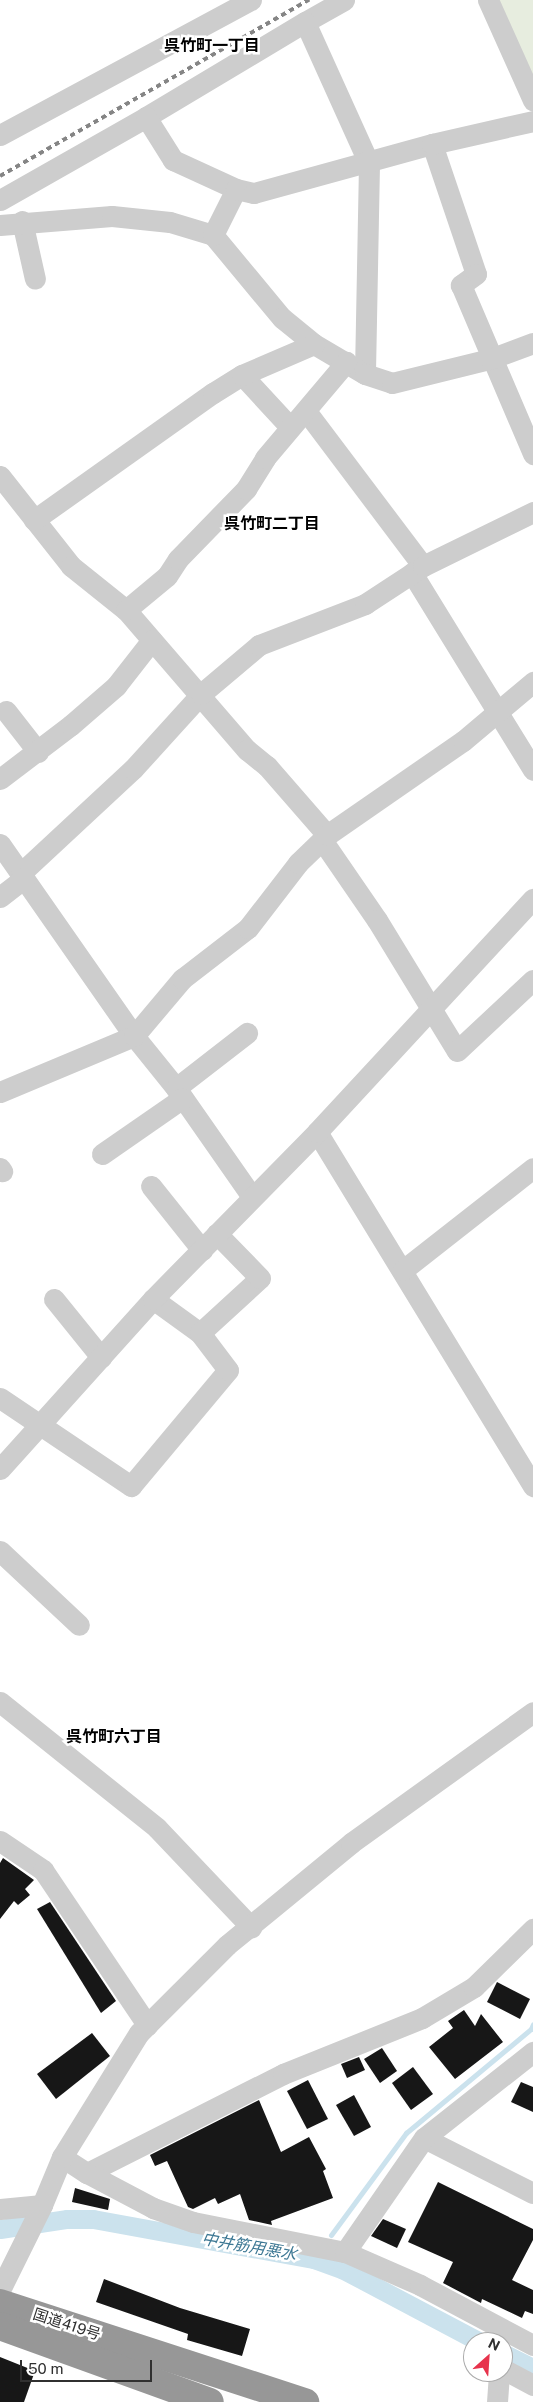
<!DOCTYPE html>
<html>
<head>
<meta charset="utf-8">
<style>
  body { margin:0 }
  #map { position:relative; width:533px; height:2402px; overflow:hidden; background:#fff; font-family:"Public Sans","Noto Sans JP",sans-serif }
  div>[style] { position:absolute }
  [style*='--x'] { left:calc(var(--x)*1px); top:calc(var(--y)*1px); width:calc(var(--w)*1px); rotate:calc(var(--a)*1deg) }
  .green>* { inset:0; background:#e7eddf }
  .stream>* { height:5px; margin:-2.5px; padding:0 2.5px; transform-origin:2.5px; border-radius:2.5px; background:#cbe2ed }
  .canal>* { height:19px; margin:-9.5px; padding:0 9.5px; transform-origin:9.5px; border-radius:9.5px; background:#cbe2ed }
  .building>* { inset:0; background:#171717 }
  .minor>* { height:21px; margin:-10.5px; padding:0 10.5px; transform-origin:10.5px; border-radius:10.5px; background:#cdcdcd }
  .highway>* { height:28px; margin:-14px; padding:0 14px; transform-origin:14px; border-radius:14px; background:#979797 }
  .rail>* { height:4px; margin-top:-2px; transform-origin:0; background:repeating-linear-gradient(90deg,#858585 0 5px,transparent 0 9px) }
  span { translate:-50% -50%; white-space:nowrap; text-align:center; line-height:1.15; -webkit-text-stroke:5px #fff; paint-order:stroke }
  .street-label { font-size:15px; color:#303030 }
  .neighbourhood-label { font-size:16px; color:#000; font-weight:700 }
  .water-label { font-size:16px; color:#3d7894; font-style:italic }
  .north { position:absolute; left:463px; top:2332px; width:50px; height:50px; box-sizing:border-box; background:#fff; border:1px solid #acacac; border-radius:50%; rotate:26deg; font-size:14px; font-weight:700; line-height:20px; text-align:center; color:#303030 }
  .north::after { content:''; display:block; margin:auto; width:18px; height:22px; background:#e7334c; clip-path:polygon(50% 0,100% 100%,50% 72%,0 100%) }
  .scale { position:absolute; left:20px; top:2360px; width:132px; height:22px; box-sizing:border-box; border:2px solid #303030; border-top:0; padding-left:6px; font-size:15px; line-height:18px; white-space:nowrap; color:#303030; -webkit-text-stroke:4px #fff; paint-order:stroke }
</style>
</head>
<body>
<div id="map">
  <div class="green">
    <div style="clip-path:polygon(495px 0,533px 0,533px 80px)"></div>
  </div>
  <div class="stream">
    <div style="--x:331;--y:2235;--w:127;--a:-53.7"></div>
    <div style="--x:406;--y:2133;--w:163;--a:-39.8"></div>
    <div style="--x:531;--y:2029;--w:5;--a:-68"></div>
    <div style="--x:314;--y:2259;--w:2;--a:-63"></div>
  </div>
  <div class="canal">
    <div style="--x:0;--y:2229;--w:68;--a:-8.5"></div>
    <div style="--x:67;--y:2219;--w:26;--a:0"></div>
    <div style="--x:93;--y:2219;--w:225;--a:10.3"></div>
    <div style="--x:314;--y:2259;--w:30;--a:20"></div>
    <div style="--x:342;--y:2269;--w:156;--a:27.9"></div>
    <div style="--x:503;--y:2353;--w:34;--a:27"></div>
  </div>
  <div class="building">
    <div style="clip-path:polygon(3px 1858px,34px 1880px,25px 1889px,30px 1895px,18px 1905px,14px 1901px,0 1919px,0 1863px)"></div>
    <div style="clip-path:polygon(50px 1902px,116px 2001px,101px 2013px,37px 1909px)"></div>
    <div style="clip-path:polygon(497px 1982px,530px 1999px,520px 2019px,487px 2002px)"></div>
    <div style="clip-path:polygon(464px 2010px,475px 2026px,481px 2014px,503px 2042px,455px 2079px,429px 2047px,453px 2028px,448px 2021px)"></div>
    <div style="clip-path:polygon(92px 2033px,110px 2056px,56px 2099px,37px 2074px)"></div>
    <div style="clip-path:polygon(382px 2048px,397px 2071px,380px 2083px,364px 2059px)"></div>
    <div style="clip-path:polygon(359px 2057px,365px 2070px,347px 2078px,341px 2064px)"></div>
    <div style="clip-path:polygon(413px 2067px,433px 2094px,411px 2110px,392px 2083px)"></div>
    <div style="clip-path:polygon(308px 2080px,328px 2119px,307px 2129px,287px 2091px)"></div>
    <div style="clip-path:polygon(521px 2082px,533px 2087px,533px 2112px,511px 2102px)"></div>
    <div style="clip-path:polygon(354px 2095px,371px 2127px,354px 2136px,336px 2105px)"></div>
    <div style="clip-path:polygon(259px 2100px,281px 2152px,309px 2137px,326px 2169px,323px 2171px,333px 2198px,271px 2221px,272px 2225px,249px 2220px,240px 2194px,218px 2204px,215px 2198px,193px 2209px,188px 2207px,167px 2161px,155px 2166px,150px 2155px)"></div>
    <div style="clip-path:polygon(438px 2182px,533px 2229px,533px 2240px,512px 2280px,533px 2290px,533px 2314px,525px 2311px,522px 2318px,482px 2299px,481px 2303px,443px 2283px,453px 2262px,408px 2242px)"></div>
    <div style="clip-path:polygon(75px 2188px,110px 2199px,108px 2210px,72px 2202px)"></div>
    <div style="clip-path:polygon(383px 2219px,406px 2229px,397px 2248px,371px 2236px)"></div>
    <div style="clip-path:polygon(104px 2279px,180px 2308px,250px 2329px,242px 2356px,187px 2340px,188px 2334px,96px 2302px)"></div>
    <div style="clip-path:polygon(0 2357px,35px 2371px,24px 2402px,0 2402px)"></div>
  </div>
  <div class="minor">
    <div style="--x:344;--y:0;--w:45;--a:150.6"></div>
    <div style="--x:305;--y:22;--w:156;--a:65.7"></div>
    <div style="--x:369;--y:164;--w:210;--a:91.1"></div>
    <div style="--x:488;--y:0;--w:110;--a:65.8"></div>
    <div style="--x:146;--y:117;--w:185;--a:-30.9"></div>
    <div style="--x:0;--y:135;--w:285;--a:-28.3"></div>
    <div style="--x:432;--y:144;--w:137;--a:71.3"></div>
    <div style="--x:476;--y:274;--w:19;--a:144"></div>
    <div style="--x:461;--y:285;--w:184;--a:66.9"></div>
    <div style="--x:0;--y:200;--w:168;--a:-29.6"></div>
    <div style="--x:146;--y:117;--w:51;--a:57.9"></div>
    <div style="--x:173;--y:160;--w:69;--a:24.7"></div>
    <div style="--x:22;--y:221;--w:59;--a:77.4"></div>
    <div style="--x:0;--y:225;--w:112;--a:-4.6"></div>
    <div style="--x:112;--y:216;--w:58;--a:5.9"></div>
    <div style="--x:170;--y:222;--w:45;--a:16.8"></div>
    <div style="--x:213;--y:235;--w:108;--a:50.3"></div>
    <div style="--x:282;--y:318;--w:41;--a:39.1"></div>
    <div style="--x:314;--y:344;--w:59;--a:30.5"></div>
    <div style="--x:365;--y:374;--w:28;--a:18"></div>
    <div style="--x:392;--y:383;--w:101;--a:-13.8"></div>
    <div style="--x:490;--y:359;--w:46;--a:-20.4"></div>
    <div style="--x:213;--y:235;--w:51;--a:-63.4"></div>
    <div style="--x:236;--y:189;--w:18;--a:13"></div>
    <div style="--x:254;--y:193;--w:185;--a:-15.4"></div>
    <div style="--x:432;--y:144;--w:104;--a:-12.8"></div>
    <div style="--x:242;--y:375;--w:71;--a:47.3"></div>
    <div style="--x:306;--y:411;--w:194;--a:53"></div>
    <div style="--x:0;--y:476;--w:115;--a:51.7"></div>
    <div style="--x:71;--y:566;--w:70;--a:38.7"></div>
    <div style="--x:126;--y:610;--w:185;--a:49.2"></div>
    <div style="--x:247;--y:750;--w:26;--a:39"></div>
    <div style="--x:267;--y:766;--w:91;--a:49"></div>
    <div style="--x:34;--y:520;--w:219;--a:-35.4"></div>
    <div style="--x:213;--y:393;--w:34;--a:-32"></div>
    <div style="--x:242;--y:375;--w:78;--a:-23.3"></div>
    <div style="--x:412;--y:573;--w:231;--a:58.4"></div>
    <div style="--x:126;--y:610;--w:53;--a:-39.7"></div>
    <div style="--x:167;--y:576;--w:20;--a:-57"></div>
    <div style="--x:178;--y:559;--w:98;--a:-45.8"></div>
    <div style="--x:246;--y:489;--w:36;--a:-58"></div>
    <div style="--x:265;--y:458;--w:126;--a:-49.8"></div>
    <div style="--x:6;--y:711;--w:52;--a:52"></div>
    <div style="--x:0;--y:779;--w:89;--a:-37.3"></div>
    <div style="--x:71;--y:725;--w:60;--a:-40.9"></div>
    <div style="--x:116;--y:686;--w:58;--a:-52"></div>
    <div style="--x:322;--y:840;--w:97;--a:55.5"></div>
    <div style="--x:377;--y:920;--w:153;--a:58.6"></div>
    <div style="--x:457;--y:1051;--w:104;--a:-43.1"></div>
    <div style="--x:0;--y:844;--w:234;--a:55.1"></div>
    <div style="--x:134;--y:1036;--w:67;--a:51.1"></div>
    <div style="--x:176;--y:1088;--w:133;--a:55.1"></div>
    <div style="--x:21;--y:873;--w:153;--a:-42.9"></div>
    <div style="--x:133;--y:769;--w:101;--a:-47.8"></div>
    <div style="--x:201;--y:694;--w:76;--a:-40.2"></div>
    <div style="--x:259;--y:645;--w:114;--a:-21.1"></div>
    <div style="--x:365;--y:604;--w:69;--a:-33.2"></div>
    <div style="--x:423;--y:566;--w:123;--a:-26.1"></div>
    <div style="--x:0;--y:897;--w:31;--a:-38"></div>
    <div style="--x:176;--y:1088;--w:90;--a:-37.8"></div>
    <div style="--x:0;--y:1092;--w:145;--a:-22.7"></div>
    <div style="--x:134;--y:1036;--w:75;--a:-49.9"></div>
    <div style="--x:182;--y:979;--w:83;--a:-37.7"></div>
    <div style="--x:248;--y:928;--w:82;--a:-52.4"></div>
    <div style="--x:298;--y:863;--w:40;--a:-44"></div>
    <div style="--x:327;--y:835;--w:165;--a:-34.7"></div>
    <div style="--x:463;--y:741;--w:92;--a:-40.1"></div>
    <div style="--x:317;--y:1132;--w:415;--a:58.6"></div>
    <div style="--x:102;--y:1154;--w:98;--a:-34.7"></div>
    <div style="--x:0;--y:1168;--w:4;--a:56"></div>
    <div style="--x:151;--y:1186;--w:82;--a:51.4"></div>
    <div style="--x:403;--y:1270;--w:165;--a:-38.1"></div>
    <div style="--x:54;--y:1299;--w:75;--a:51"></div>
    <div style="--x:153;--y:1299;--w:58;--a:35.9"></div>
    <div style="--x:0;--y:1398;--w:158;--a:33.9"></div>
    <div style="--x:131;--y:1486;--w:151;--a:-50.1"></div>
    <div style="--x:228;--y:1370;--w:46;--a:-127.1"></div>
    <div style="--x:200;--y:1333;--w:81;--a:-42.5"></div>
    <div style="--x:260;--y:1278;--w:62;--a:-134.3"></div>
    <div style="--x:0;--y:1469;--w:229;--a:-48"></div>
    <div style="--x:153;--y:1299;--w:234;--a:-45.5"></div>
    <div style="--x:317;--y:1132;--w:318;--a:-47.2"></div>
    <div style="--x:0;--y:1551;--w:108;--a:43.1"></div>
    <div style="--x:0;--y:1702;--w:201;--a:38.7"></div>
    <div style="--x:157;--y:1828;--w:137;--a:46.5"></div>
    <div style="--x:0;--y:1841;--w:52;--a:34"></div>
    <div style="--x:43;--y:1870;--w:187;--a:56.1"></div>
    <div style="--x:424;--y:2138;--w:122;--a:26.8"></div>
    <div style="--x:62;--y:2157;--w:30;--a:33"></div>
    <div style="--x:87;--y:2173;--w:220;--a:-26.8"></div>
    <div style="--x:283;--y:2074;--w:150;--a:-21.9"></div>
    <div style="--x:422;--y:2018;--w:61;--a:-30.8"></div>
    <div style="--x:474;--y:1987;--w:83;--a:-44.5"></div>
    <div style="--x:87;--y:2173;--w:75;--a:27.9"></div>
    <div style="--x:153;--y:2208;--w:42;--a:19.3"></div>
    <div style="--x:193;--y:2222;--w:155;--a:11.2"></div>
    <div style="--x:345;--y:2252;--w:82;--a:23.7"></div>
    <div style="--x:420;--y:2285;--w:128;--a:28"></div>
    <div style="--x:0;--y:2209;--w:42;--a:-5.4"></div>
    <div style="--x:345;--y:2252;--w:139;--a:-55.3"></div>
    <div style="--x:424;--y:2138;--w:139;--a:-38.3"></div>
    <div style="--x:0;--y:2290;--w:95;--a:-63.7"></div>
    <div style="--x:42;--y:2205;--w:52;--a:-67.4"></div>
    <div style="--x:62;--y:2157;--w:146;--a:-58.2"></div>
    <div style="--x:139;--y:2033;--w:124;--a:-45"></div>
    <div style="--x:227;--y:1945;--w:161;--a:-39.4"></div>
    <div style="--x:351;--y:1843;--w:224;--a:-35.7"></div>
    <div style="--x:503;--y:2369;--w:34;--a:28"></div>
    <div style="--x:497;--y:2402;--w:30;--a:-86"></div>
  </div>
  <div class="highway">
    <div style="--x:0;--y:2303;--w:321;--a:18"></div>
    <div style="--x:0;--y:2326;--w:223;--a:19.9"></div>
  </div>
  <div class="rail">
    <div style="--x:0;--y:176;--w:356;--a:-29.7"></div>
  </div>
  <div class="street-label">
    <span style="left:67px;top:2324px;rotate:18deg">国道419号</span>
  </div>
  <div class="neighbourhood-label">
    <span style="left:212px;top:46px">呉竹町一丁目</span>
    <span style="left:272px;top:524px">呉竹町二丁目</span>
    <span style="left:114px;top:1737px">呉竹町六丁目</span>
  </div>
  <div class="water-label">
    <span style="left:249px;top:2247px;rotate:10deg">中井筋用悪水</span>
  </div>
  <div class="north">N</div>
  <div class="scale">50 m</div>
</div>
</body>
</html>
